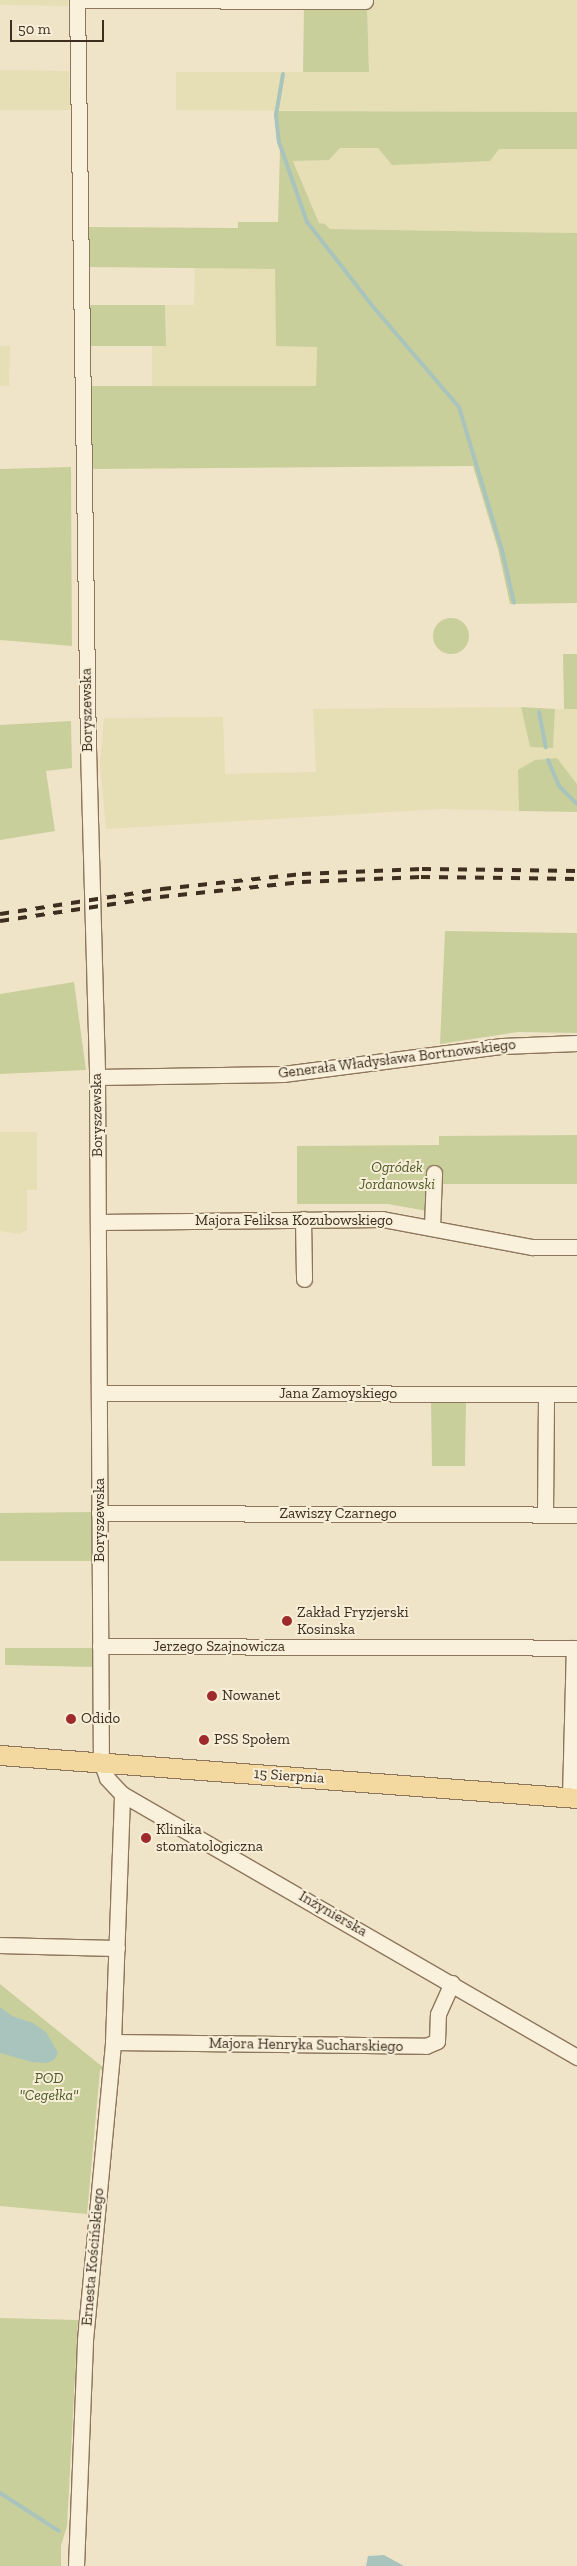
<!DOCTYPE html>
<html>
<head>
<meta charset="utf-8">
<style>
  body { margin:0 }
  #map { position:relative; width:577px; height:2566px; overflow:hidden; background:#f0e4c8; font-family:"Zilla Slab",serif }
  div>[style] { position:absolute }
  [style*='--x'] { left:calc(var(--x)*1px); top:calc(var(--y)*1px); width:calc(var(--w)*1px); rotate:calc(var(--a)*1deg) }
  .farmland>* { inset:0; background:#e6deb5 }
  .green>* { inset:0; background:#c9cf9b }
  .round { border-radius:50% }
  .water>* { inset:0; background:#a9c4bc }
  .stream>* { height:4px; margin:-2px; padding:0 2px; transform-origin:2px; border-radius:2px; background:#a9c4bc }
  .roads { filter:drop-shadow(1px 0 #8d765c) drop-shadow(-1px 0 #8d765c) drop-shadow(0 1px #8d765c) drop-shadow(0 -1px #8d765c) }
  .minor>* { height:15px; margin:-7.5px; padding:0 7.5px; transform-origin:7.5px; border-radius:7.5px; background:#faf1dc }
  .major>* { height:19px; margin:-9.5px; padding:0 9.5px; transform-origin:9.5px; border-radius:9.5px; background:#f3d9a0 }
  .rail>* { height:4px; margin-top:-2px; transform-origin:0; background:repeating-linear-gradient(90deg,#3d2e20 0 9px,transparent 0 18px) }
  .dots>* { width:14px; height:14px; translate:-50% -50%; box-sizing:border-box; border:2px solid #f7eed8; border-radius:50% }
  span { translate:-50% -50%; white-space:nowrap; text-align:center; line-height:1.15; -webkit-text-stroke:4px #f7eed8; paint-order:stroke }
  .street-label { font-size:15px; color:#3d2e20 }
  .park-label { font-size:15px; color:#4d5a26; font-style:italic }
  .poi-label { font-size:15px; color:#3d2e20 }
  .left { translate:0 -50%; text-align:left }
  .scale { position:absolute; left:10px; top:20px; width:94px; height:22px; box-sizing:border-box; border:2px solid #3d2e20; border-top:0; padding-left:6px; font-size:15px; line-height:18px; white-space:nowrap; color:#3d2e20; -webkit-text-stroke:4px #f7eed8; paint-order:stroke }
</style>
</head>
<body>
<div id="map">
  <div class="farmland">
    <div style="clip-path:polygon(0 0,68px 0,68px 6px,0 5px)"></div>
    <div style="clip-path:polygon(367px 0,577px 0,577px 112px,176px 110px,176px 72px,369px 72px)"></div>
    <div style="clip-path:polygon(0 70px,69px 71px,70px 110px,0 110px)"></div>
    <div style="clip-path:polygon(339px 148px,577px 149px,577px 233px,330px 229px,319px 223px,293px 160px,329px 160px)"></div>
    <div style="clip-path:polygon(195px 268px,276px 269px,276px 346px,317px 346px,316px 386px,152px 386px,152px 346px,166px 345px,165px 305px,194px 305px)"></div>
    <div style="clip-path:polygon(0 346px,10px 346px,9px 386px,0 386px)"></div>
    <div style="clip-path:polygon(521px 707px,530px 747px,553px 748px,555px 709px,577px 709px,577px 784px,557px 758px,535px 760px,519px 770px,519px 811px,440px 809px,106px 829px,100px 763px,104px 718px,223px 717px,225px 774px,316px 772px,313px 709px)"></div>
    <div style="clip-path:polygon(0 1132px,37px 1132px,37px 1190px,27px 1190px,27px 1230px,19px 1234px,0 1231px)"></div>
  </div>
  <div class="green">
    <div style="clip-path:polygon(304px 5px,367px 5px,369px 72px,303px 72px)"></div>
    <div style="clip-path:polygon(274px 111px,577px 112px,577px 149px,499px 149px,490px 161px,392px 165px,378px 148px,340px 148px,329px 160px,293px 161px,319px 223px,325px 224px,330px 229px,577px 233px,577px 603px,510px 604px,498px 549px,473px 466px,94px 469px,89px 464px,89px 386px,316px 386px,317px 347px,276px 346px,275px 269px,87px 267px,87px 227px,238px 228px,238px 222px,278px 222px,280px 148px)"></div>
    <div style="clip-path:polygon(88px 305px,165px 305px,166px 346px,88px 346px)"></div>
    <div style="clip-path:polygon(71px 467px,72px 646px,0 640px,0 469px)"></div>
    <div class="round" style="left:433px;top:618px;width:36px;height:36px"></div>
    <div style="clip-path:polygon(563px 654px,577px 654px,577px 709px,564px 709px)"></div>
    <div style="clip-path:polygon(521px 707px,555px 709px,553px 748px,530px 747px)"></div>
    <div style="clip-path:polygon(71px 721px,72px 768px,46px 771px,55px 831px,0 840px,0 725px)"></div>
    <div style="clip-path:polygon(557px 758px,577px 784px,577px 812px,519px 811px,518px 770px,535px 760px)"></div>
    <div style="clip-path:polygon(445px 931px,577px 933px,577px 1033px,518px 1032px,440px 1044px)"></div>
    <div style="clip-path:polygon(74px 982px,86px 1070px,0 1074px,0 994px)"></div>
    <div style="clip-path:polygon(577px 1135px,577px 1184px,439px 1184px,439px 1168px,428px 1167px,427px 1211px,388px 1204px,297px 1204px,297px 1146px,439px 1145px,439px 1136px)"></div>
    <div style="clip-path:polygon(431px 1403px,466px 1403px,465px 1466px,432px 1466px)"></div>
    <div style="clip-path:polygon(91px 1512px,92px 1561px,0 1561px,0 1513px)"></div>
    <div style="clip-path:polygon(5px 1648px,92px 1648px,93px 1667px,5px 1665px)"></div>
    <div style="clip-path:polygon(0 1984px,104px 2068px,100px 2070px,87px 2214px,0 2206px)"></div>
    <div style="clip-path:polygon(0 2318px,78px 2320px,67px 2526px,61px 2546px,61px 2566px,0 2566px)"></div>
  </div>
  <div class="water">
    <div style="clip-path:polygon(0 2007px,12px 2016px,33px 2023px,46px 2032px,58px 2053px,54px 2060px,47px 2063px,32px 2062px,0 2053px)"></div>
    <div style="clip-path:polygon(384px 2555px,404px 2566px,366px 2566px,368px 2556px)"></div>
  </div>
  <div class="stream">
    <div style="--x:283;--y:74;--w:42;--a:99.7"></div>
    <div style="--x:276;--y:115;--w:27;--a:84"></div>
    <div style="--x:279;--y:142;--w:85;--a:70.7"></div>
    <div style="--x:307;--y:222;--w:110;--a:52"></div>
    <div style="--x:375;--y:309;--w:129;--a:49.4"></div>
    <div style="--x:459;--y:407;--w:149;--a:73.3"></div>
    <div style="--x:502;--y:550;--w:54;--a:77.2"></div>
    <div style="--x:539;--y:712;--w:36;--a:79"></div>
    <div style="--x:548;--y:760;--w:28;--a:67"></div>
    <div style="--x:559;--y:786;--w:25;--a:45"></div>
    <div style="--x:0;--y:2493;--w:70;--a:32.8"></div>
  </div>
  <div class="roads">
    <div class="minor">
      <div style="--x:77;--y:0;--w:748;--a:89.16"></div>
      <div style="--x:88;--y:748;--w:329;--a:88.4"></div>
      <div style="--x:97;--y:1077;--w:685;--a:89.67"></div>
      <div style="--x:101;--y:1762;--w:17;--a:69"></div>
      <div style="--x:107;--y:1778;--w:22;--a:47"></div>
      <div style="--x:122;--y:1794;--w:526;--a:30.03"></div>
      <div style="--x:77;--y:0;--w:288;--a:0.2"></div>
      <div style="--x:97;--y:1077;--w:186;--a:-0.9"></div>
      <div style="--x:283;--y:1074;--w:221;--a:-7.3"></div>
      <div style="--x:502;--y:1046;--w:75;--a:-2.3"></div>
      <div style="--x:303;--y:1219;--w:60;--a:89"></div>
      <div style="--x:98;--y:1222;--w:284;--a:-0.6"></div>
      <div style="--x:382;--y:1219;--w:153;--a:10.6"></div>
      <div style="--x:532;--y:1247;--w:45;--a:0"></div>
      <div style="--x:432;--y:1228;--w:55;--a:-87.9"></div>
      <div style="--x:99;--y:1393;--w:478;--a:0.1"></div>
      <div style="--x:99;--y:1513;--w:478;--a:0.2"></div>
      <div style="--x:545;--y:1514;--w:120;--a:-89.5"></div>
      <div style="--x:100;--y:1646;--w:477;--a:0.2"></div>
      <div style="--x:570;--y:1797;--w:149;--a:-88.5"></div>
      <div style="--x:0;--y:1945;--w:117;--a:1.5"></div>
      <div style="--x:113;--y:2042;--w:313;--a:0.7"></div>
      <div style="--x:426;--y:2046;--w:12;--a:-24"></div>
      <div style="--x:437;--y:2041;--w:27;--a:-88"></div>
      <div style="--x:438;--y:2014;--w:34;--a:-66"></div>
      <div style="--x:76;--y:2566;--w:226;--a:-87.7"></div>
      <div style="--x:85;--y:2340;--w:299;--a:-84.6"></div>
      <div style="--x:113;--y:2042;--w:248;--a:-87.9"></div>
    </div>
    <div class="major">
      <div style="--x:0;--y:1755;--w:579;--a:4.26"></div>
    </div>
  </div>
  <div class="rail">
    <div style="--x:0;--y:914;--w:164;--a:-8.8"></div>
    <div style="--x:162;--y:889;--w:141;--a:-6.1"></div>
    <div style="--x:302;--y:874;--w:120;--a:-2.4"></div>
    <div style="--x:422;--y:869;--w:155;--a:0.7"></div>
    <div style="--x:0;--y:921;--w:162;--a:-8.5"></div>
    <div style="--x:160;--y:897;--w:143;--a:-6"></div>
    <div style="--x:302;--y:882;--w:119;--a:-2.4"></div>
    <div style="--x:421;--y:877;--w:156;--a:0.7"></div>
  </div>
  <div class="dots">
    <div style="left:287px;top:1621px;background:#9e2a2b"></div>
    <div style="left:212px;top:1696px;background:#9e2a2b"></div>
    <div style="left:71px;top:1719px;background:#9e2a2b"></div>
    <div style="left:204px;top:1740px;background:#9e2a2b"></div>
    <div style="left:146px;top:1838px;background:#9e2a2b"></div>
  </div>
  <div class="street-label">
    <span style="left:87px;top:710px;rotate:-91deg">Boryszewska</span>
    <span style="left:397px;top:1059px;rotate:-7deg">Generała Władysława Bortnowskiego</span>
    <span style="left:97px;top:1115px;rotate:-91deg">Boryszewska</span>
    <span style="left:294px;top:1221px">Majora Feliksa Kozubowskiego</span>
    <span style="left:338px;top:1394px">Jana Zamoyskiego</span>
    <span style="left:338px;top:1514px">Zawiszy Czarnego</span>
    <span style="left:100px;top:1520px;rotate:-90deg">Boryszewska</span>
    <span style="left:219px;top:1647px">Jerzego Szajnowicza</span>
    <span style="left:289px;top:1776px;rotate:4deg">15 Sierpnia</span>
    <span style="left:333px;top:1914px;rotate:30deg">Inżynierska</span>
    <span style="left:306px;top:2045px;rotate:1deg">Majora Henryka Sucharskiego</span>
    <span style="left:93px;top:2257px;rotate:-85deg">Ernesta Kościńskiego</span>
  </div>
  <div class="park-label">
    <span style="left:397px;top:1176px">Ogródek<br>Jordanowski</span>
    <span style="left:49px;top:2087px">POD<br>"Cegełka"</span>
  </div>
  <div class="poi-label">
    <span class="left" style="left:297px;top:1621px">Zakład Fryzjerski<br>Kosinska</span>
    <span class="left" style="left:222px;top:1696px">Nowanet</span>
    <span class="left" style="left:81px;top:1719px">Odido</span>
    <span class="left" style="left:214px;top:1740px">PSS Społem</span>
    <span class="left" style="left:156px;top:1838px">Klinika<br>stomatologiczna</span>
  </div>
  <div class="scale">50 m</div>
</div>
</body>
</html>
